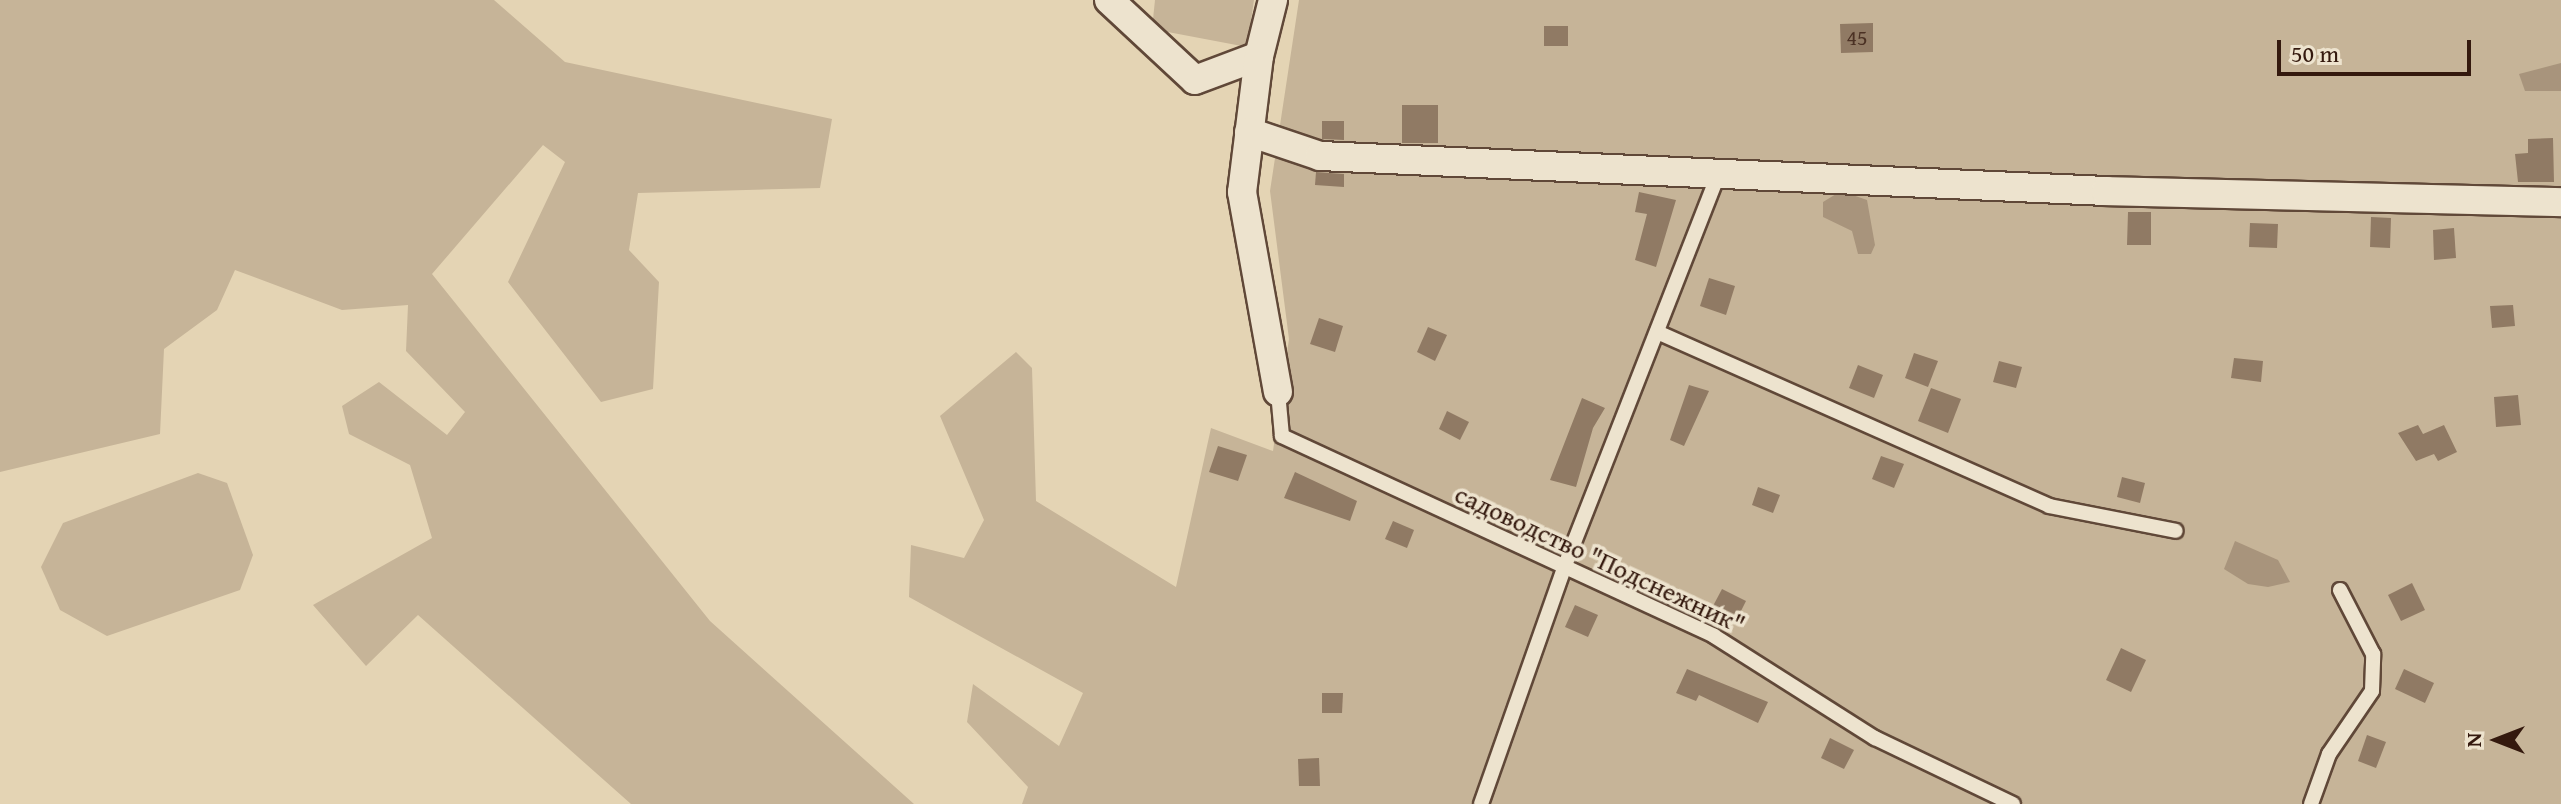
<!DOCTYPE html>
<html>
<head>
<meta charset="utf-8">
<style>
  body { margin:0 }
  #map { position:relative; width:2561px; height:804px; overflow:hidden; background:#e4d4b4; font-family:"Gentium Book Plus",serif }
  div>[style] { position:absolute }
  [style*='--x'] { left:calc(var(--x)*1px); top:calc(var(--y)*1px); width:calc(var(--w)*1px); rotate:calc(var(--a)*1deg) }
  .green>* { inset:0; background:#c6b498 }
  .water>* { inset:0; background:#a8947c }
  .building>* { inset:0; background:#907a64 }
  .roads { filter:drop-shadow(2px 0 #604838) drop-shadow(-2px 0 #604838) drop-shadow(0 2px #604838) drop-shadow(0 -2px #604838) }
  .lane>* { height:14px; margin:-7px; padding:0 7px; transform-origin:7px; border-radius:7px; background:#ede3ce }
  .street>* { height:28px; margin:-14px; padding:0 14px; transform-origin:14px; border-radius:14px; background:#ede3ce }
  span { translate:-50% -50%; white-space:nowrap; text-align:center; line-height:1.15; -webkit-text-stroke:7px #ede3ce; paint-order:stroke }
  .number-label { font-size:22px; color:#4b3124 }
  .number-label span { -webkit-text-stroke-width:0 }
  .street-label { font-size:26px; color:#34190e }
  .north { position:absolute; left:2457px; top:700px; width:80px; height:80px; -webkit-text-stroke:6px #ede3ce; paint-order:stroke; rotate:270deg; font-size:22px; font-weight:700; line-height:32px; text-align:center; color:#34190e }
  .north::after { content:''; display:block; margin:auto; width:28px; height:36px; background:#34190e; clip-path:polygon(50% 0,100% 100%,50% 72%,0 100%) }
  .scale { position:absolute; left:2277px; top:40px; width:194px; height:36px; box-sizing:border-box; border:4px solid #34190e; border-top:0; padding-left:10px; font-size:24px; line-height:28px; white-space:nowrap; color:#34190e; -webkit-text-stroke:6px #ede3ce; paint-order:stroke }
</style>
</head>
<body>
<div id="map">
  <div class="green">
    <div style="clip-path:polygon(0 0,494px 0,565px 62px,832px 119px,820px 188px,638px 193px,629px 250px,659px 282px,653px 389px,601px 402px,508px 282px,565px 162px,543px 145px,432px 274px,710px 621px,914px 804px,631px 804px,418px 615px,366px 666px,313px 605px,432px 538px,410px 465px,349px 434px,342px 406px,379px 382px,447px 435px,465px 412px,406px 351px,408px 305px,342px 310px,235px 270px,217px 310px,164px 349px,160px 434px,0 472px)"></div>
    <div style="clip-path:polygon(1155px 0,1254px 0,1247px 47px,1152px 29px)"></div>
    <div style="clip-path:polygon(1299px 0,2561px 0,2561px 804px,1022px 804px,1028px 787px,967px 722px,973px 684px,1059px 746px,1083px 693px,909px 597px,911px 545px,964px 558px,984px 520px,940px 416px,1016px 352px,1032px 368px,1036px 501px,1176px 587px,1211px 428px,1273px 451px,1289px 339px,1270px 191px)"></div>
    <div style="clip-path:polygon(198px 473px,227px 483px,253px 555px,240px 590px,107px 636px,60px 610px,41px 567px,63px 523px)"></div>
  </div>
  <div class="water">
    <div style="clip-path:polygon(2561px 63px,2561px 91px,2525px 91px,2519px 74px)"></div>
    <div style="clip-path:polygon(1841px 191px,1867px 200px,1875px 245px,1871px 254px,1858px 254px,1852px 231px,1823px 217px,1823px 202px)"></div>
    <div style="clip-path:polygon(2235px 541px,2278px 560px,2290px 582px,2268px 587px,2248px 584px,2224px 569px)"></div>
  </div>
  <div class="building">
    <div style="clip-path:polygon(1873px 23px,1873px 52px,1841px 53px,1840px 24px)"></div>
    <div style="clip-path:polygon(1544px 26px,1568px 26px,1568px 46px,1544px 46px)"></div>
    <div style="clip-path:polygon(1402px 105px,1438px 105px,1438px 143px,1402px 143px)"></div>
    <div style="clip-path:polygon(1322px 121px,1344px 121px,1344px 140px,1322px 139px)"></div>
    <div style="clip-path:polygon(2553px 138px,2554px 182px,2518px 182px,2515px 154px,2528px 153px,2528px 139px)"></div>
    <div style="clip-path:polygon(1316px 172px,1344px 174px,1344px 187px,1315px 185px)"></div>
    <div style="clip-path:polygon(1639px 192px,1676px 200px,1656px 267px,1635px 260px,1647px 214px,1635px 212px)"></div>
    <div style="clip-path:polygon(2128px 212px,2151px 212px,2151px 245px,2127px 245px)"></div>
    <div style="clip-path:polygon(2371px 217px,2391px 218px,2390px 248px,2370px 247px)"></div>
    <div style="clip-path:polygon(2250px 223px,2278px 224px,2277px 248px,2249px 247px)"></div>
    <div style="clip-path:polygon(2454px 228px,2456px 258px,2434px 260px,2433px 230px)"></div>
    <div style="clip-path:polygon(1709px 278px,1735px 286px,1726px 315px,1700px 306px)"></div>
    <div style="clip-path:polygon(2513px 305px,2515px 326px,2492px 328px,2490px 306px)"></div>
    <div style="clip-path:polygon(1319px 318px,1343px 326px,1335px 352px,1310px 344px)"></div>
    <div style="clip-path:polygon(1428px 327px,1447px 335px,1435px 361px,1417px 352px)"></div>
    <div style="clip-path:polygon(1914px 353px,1938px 361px,1928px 387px,1905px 378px)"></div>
    <div style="clip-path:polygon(2234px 358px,2263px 361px,2261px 382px,2231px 378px)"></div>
    <div style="clip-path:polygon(1999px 361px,2022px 367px,2016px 388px,1993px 382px)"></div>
    <div style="clip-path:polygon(1858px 365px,1883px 375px,1874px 398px,1849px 388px)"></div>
    <div style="clip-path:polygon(1689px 385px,1709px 391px,1684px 446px,1670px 440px)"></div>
    <div style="clip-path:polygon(1931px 388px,1961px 399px,1948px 433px,1918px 421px)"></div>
    <div style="clip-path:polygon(2518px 395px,2521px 425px,2496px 427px,2494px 397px)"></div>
    <div style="clip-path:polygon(1582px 398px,1605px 408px,1593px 428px,1576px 487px,1550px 480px)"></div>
    <div style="clip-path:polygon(1447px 411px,1469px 422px,1460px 440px,1439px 429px)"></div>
    <div style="clip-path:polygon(2418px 425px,2423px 434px,2444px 425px,2457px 452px,2438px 461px,2434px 454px,2416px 461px,2398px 433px)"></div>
    <div style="clip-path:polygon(1218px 446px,1247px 455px,1238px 481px,1209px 472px)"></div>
    <div style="clip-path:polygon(1881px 456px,1904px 464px,1894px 488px,1872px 479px)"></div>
    <div style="clip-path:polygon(1295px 472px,1357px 501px,1350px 521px,1284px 498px)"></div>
    <div style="clip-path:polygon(2122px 477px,2145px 483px,2140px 503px,2117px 497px)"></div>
    <div style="clip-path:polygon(1758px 487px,1780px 495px,1773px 513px,1752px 505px)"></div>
    <div style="clip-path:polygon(1393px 521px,1414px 530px,1407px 548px,1385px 539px)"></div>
    <div style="clip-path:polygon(2412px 583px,2425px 610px,2401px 621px,2388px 595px)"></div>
    <div style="clip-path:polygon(1722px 589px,1746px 601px,1737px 619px,1713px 606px)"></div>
    <div style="clip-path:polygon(1575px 605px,1598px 615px,1588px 637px,1565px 627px)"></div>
    <div style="clip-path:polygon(2121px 648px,2146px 660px,2131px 692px,2106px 680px)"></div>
    <div style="clip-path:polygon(1687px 669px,1768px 702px,1758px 723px,1699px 695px,1696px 701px,1676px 693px)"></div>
    <div style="clip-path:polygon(2404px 669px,2434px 683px,2425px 703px,2395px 689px)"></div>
    <div style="clip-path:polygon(1322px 693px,1343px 693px,1342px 713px,1322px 713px)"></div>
    <div style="clip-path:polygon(2367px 735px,2386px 742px,2376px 768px,2358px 761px)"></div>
    <div style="clip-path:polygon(1830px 738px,1854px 750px,1844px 769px,1821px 758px)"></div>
    <div style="clip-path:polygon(1319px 758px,1320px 786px,1299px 786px,1298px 759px)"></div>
  </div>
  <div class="roads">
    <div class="lane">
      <div style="--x:1657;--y:332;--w:429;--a:23.9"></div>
      <div style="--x:2049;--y:506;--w:129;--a:11.1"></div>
      <div style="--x:1278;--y:392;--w:44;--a:84.8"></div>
      <div style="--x:1282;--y:436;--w:476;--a:24.8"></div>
      <div style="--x:1714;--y:636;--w:191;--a:32.4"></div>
      <div style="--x:1875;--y:738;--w:153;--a:25.6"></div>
      <div style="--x:1481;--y:804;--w:250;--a:-70.6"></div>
      <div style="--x:1564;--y:568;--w:422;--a:-68.6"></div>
      <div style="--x:2311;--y:804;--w:53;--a:-70.2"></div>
      <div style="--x:2329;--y:754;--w:76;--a:-55.7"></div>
      <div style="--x:2372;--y:691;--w:37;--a:-88"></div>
      <div style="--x:2373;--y:654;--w:72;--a:-117.3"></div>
    </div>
    <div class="street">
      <div style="--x:1109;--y:0;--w:117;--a:42.9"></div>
      <div style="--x:1195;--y:80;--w:68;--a:-20.6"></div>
      <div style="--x:1273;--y:0;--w:58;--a:104"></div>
      <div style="--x:1259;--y:56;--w:137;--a:97.1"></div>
      <div style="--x:1242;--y:192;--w:203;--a:79.8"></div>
      <div style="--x:1249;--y:132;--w:75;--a:18.7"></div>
      <div style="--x:1320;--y:156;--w:787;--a:2.55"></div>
      <div style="--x:2106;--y:191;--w:455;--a:1.4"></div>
    </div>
  </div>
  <div class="number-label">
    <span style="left:1857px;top:38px">45</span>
  </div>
  <div class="street-label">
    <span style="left:1600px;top:559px;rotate:25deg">садоводство "Подснежник"</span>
  </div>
  <div class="north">N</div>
  <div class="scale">50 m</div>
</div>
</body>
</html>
